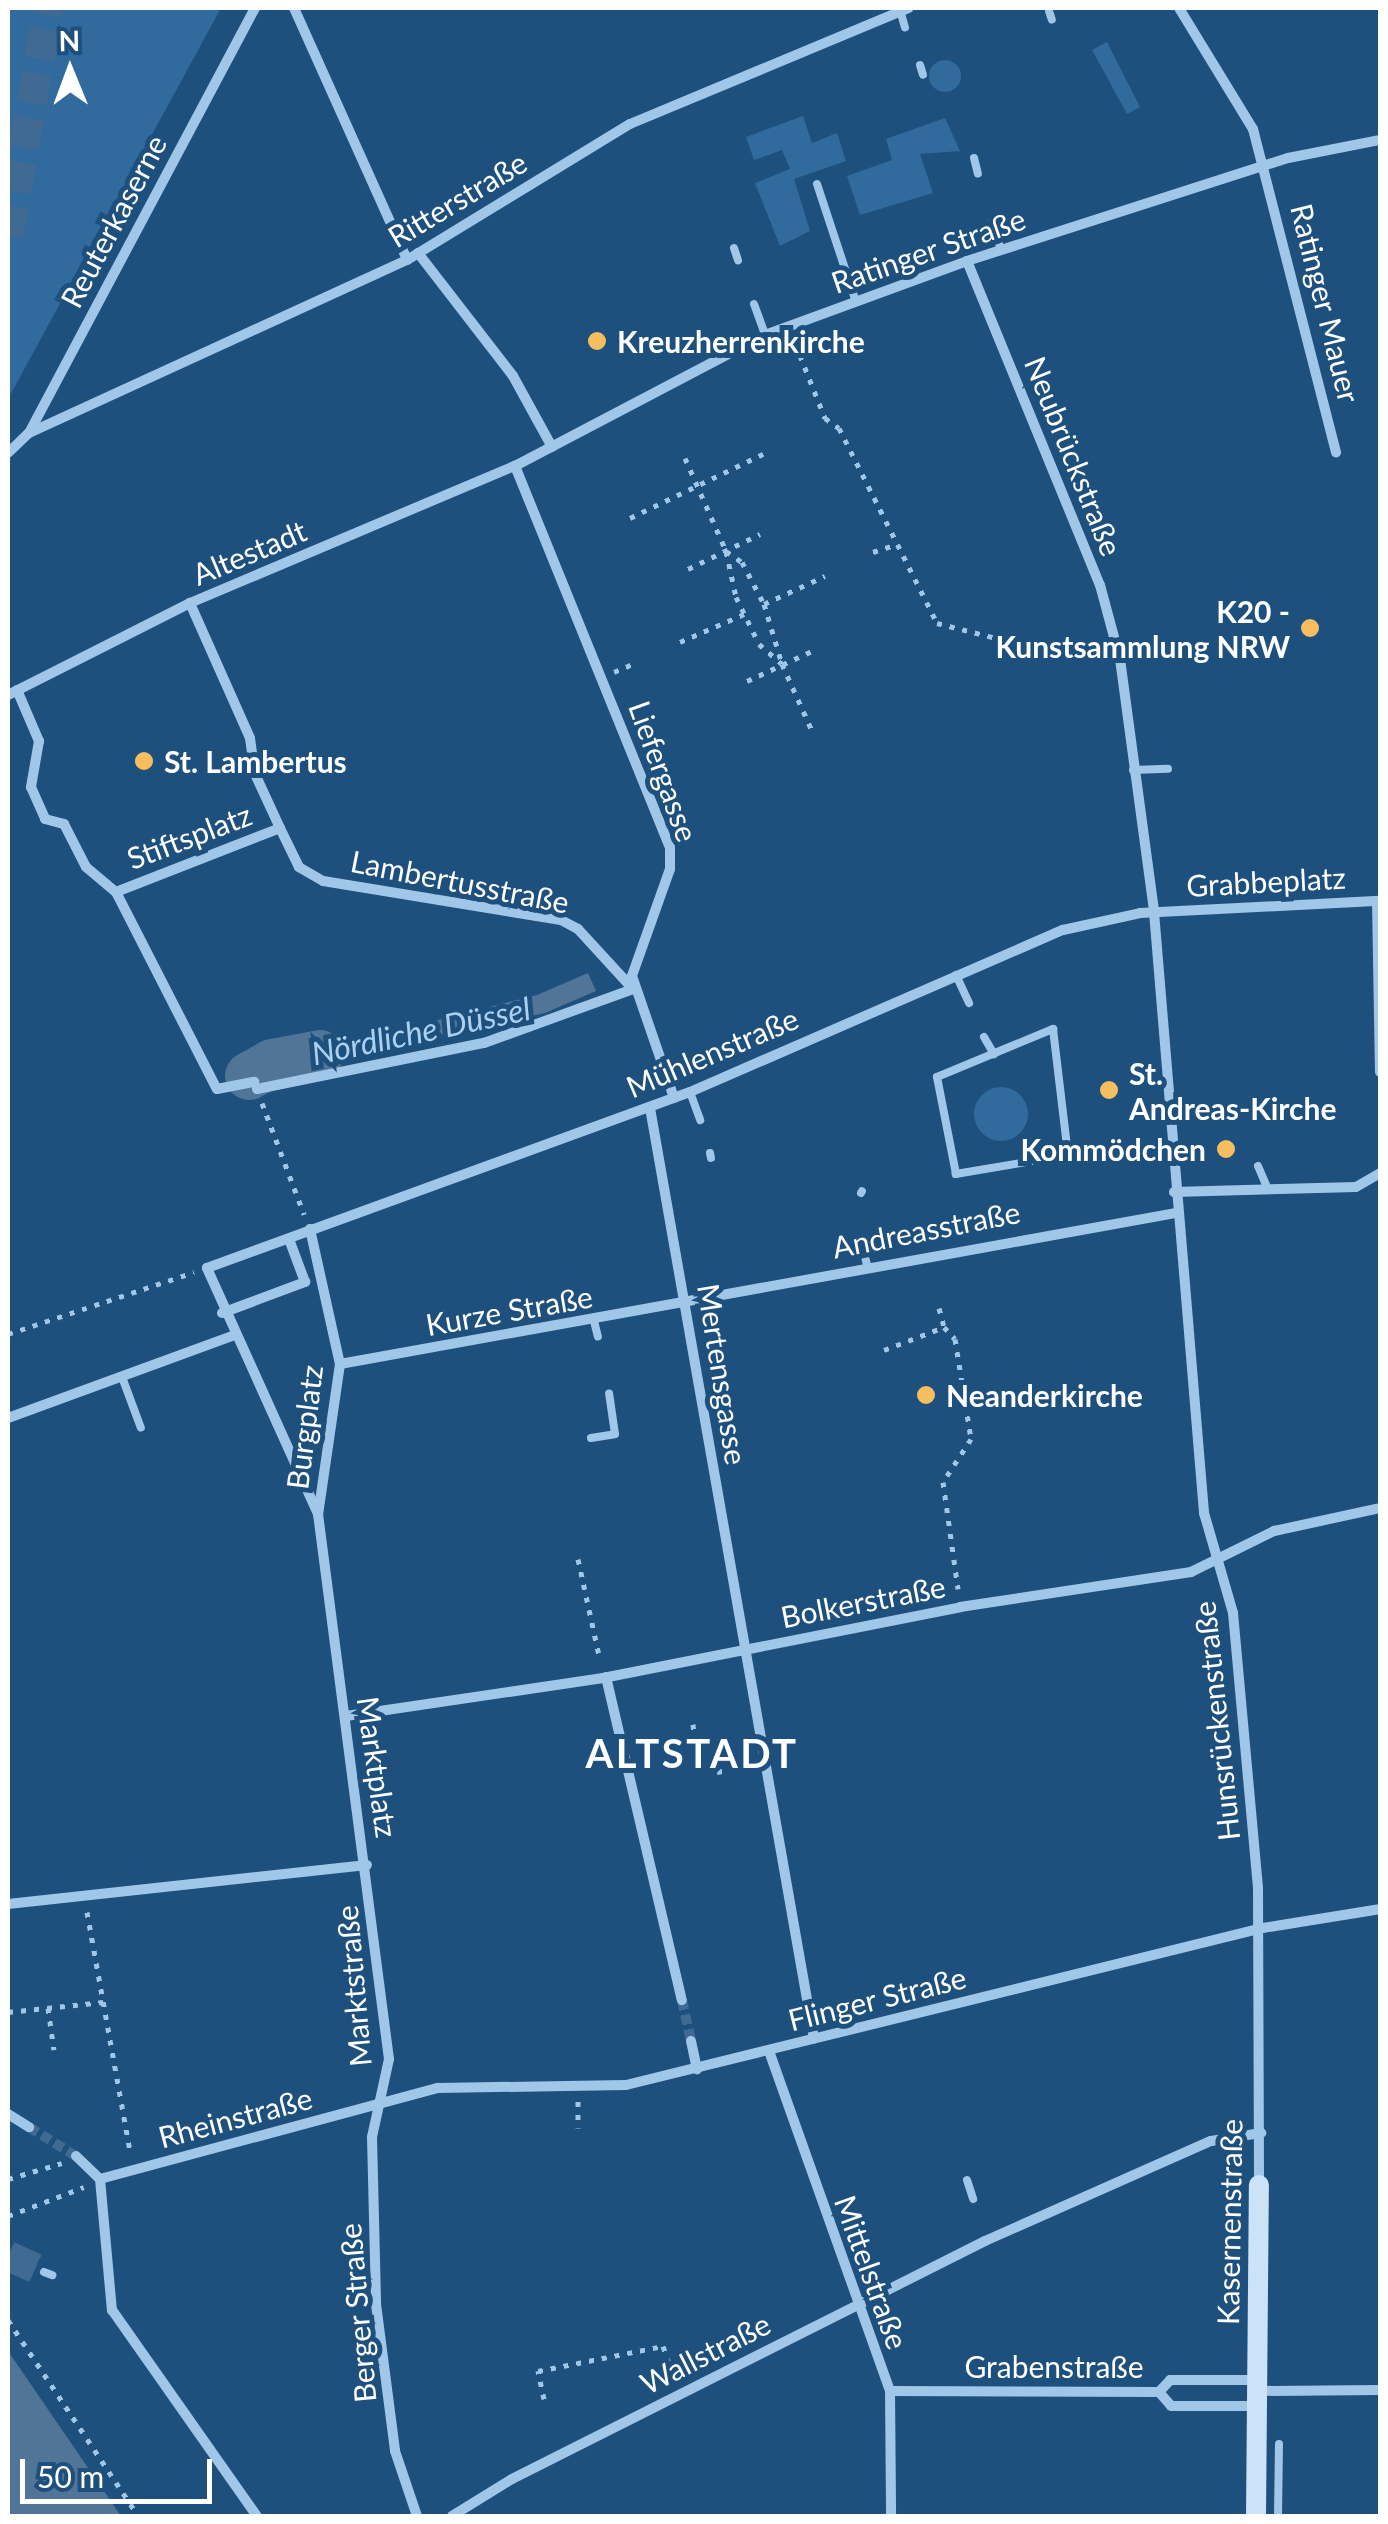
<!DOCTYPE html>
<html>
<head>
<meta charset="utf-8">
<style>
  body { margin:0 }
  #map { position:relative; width:1388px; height:2524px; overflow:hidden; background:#1e507e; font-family:Lato,sans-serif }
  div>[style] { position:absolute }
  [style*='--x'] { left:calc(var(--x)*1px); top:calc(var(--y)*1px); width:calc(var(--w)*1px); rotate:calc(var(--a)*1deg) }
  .green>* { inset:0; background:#316a9c }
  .round { border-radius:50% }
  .water>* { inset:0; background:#507597 }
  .river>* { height:48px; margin:-24px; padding:0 24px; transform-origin:24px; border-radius:24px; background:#507597 }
  .street-tunnel>* { height:10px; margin-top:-5px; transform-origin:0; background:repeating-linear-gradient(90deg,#406a91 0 10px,transparent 0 15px) }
  .highway-tunnel>* { height:30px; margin-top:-15px; transform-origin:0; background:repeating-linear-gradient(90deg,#406a91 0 30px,transparent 0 45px) }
  .path>* { height:5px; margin-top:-2.5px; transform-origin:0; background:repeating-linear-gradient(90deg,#a1c7e8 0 5px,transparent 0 13px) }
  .lane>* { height:8px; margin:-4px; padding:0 4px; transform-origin:4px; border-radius:4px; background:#a1c7e8 }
  .street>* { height:10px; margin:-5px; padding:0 5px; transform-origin:5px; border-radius:5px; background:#a1c7e8 }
  .secondary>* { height:20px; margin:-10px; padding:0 10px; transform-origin:10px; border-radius:10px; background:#cce2f6 }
  .dots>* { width:28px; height:28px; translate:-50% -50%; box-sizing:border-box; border:5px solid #1e507e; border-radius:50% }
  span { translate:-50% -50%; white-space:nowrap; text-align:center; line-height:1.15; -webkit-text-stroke:10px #1e507e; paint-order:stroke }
  .street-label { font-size:30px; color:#fff }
  .poi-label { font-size:30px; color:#fff; font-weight:700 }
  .left { translate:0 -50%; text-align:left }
  .right { translate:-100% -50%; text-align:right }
  .water-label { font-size:32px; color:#acd1f0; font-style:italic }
  .district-label { font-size:40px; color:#fff; font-weight:700; letter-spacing:2.5px }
  .frame { position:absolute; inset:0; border:10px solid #fff; pointer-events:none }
  .north { position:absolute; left:20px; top:20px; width:100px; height:100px; -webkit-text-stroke:8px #1e507e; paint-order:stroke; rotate:359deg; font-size:28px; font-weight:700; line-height:40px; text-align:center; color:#fff }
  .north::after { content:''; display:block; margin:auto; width:35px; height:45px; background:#fff; clip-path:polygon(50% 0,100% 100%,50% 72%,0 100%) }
  .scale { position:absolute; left:20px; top:2459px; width:192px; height:45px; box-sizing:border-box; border:5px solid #fff; border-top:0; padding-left:12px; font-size:30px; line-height:35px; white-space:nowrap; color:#fff; -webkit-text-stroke:8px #1e507e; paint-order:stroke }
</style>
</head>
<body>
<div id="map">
  <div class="green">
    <div style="clip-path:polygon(8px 8px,221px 8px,8px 399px)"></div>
    <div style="clip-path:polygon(1107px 42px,1140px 107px,1127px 114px,1092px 50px)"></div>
    <div class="round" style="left:929px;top:60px;width:32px;height:32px"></div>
    <div style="clip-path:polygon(803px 116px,812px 143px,837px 133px,846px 161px,794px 179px,810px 231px,780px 246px,755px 183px,790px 169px,782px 150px,754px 160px,746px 137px)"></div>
    <div style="clip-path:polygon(945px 118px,960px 151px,920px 154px,933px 193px,860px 215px,847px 176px,892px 160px,886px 139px)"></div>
    <div class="round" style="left:974px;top:1087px;width:54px;height:54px"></div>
  </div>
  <div class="water">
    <div style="clip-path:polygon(588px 973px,596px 991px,545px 1013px,260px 1076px,248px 1061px,282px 1047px,387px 1033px,537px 995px)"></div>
    <div style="clip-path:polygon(8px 2351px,121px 2516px,8px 2516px)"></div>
  </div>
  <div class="river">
    <div style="--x:249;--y:1076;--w:26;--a:-29"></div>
    <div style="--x:272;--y:1063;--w:49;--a:-10.6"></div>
  </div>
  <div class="street-tunnel">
    <div style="--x:682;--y:2000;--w:42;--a:77.6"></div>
    <div style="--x:29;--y:2127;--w:55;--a:31.7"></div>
  </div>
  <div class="highway-tunnel">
    <div style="--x:8;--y:9;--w:1;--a:-90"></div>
    <div style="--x:8;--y:236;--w:231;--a:-80"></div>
    <div style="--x:8;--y:2256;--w:39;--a:24"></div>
  </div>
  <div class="path">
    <div style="--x:795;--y:343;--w:81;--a:68.2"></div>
    <div style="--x:825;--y:418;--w:17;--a:36"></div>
    <div style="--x:839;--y:428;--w:218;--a:63.3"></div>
    <div style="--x:937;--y:623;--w:102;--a:14.2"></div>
    <div style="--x:685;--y:458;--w:102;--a:66.2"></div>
    <div style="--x:726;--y:551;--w:47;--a:77.7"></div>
    <div style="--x:736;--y:597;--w:52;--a:63.9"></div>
    <div style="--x:759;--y:644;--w:30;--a:41"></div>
    <div style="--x:782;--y:664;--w:76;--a:65.8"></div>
    <div style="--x:630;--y:518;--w:148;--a:-25.7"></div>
    <div style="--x:726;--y:551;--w:19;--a:35"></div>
    <div style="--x:742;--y:562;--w:47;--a:62.4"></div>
    <div style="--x:764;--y:604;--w:63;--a:73.3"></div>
    <div style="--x:873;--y:552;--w:22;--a:-18"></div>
    <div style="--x:688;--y:569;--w:80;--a:-25.9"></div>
    <div style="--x:764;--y:604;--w:67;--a:-24.7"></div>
    <div style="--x:680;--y:642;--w:70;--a:-23.6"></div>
    <div style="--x:614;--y:672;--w:21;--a:-23"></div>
    <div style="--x:747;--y:681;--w:74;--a:-24.8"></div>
    <div style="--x:262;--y:1103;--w:119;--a:69.3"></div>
    <div style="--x:939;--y:1308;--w:20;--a:75"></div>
    <div style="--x:8;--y:1334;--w:196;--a:-18.4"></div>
    <div style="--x:884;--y:1350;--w:64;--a:-21"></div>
    <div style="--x:944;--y:1327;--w:16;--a:47"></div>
    <div style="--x:955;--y:1339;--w:101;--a:80.9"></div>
    <div style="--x:971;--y:1439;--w:51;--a:123.1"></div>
    <div style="--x:943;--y:1482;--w:108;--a:82"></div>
    <div style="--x:578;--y:1559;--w:103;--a:77.7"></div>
    <div style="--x:693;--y:1724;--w:39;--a:84"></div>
    <div style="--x:717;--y:1772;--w:6;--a:-9"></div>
    <div style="--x:87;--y:1912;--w:244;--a:79.8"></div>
    <div style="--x:48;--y:2008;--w:42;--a:81.9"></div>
    <div style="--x:8;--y:2012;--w:96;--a:-6"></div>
    <div style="--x:578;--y:2101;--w:27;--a:90"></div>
    <div style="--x:8;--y:2179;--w:56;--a:-16.5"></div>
    <div style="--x:8;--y:2216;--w:81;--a:-20.9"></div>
    <div style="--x:8;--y:2320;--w:235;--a:56.4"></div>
    <div style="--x:544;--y:2399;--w:29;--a:-102"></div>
    <div style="--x:538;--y:2371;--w:127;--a:-11.3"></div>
    <div style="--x:663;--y:2346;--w:36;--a:71"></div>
  </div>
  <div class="lane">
    <div style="--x:900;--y:10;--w:18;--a:74"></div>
    <div style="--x:1049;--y:11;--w:9;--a:72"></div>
    <div style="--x:920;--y:65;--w:10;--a:73"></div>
    <div style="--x:974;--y:158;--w:16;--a:76"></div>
    <div style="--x:817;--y:184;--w:124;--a:71.7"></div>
    <div style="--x:992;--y:221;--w:30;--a:73"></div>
    <div style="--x:734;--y:248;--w:13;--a:72"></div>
    <div style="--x:754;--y:304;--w:33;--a:70"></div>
    <div style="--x:1133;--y:770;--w:35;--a:-2"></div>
    <div style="--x:956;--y:975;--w:31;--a:65"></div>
    <div style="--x:1053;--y:1029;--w:127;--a:83.2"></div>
    <div style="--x:1068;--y:1155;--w:114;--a:170.4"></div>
    <div style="--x:956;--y:1174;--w:99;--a:-101.1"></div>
    <div style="--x:937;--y:1077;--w:126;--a:-22.5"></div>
    <div style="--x:984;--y:1037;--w:20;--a:60"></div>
    <div style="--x:690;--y:1092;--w:30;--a:70"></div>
    <div style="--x:710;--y:1153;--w:5;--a:79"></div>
    <div style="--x:1258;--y:1166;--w:21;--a:67"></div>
    <div style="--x:861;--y:1193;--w:2;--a:-63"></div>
    <div style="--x:862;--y:1246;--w:20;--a:75"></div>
    <div style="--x:594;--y:1321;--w:16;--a:76"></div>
    <div style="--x:122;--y:1377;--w:54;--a:69.6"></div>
    <div style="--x:591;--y:1438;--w:24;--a:-9"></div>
    <div style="--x:615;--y:1434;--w:41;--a:-98.3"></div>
    <div style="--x:967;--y:2180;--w:20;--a:72"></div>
    <div style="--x:44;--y:2272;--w:9;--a:21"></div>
    <div style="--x:1278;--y:2516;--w:72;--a:-89.2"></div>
  </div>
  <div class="street">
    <div style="--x:294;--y:8;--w:276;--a:65.8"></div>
    <div style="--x:1179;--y:8;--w:142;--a:58.6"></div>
    <div style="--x:1253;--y:129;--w:334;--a:75.6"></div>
    <div style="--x:418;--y:253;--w:155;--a:52.3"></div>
    <div style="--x:513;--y:376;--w:81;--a:61.2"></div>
    <div style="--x:967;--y:261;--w:350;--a:67.7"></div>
    <div style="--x:1100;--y:585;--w:77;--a:74.9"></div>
    <div style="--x:1120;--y:659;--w:255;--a:82.3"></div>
    <div style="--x:1154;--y:912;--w:603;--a:85.24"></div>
    <div style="--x:1204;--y:1513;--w:104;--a:73.8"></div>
    <div style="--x:1233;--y:1613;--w:277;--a:84.8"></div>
    <div style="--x:1258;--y:1889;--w:296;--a:89.8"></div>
    <div style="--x:29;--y:433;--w:416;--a:-24.6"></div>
    <div style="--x:407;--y:260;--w:261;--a:-31.4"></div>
    <div style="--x:630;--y:124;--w:302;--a:-22.6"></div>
    <div style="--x:8;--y:453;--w:29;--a:-44"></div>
    <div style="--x:29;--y:433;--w:481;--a:-62"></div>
    <div style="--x:515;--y:466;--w:411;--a:67.9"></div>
    <div style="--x:670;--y:847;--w:22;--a:90"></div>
    <div style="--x:670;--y:869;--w:114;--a:109.6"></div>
    <div style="--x:632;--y:976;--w:129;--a:71"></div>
    <div style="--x:17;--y:690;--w:56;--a:66.7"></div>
    <div style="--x:39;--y:741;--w:47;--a:99.9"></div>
    <div style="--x:31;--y:787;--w:35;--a:66"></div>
    <div style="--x:45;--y:819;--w:20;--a:15"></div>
    <div style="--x:64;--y:824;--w:48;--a:62.9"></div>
    <div style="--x:86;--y:867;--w:39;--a:40"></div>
    <div style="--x:116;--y:892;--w:221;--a:62.9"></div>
    <div style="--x:217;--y:1089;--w:38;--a:-11"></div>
    <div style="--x:8;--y:695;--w:204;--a:-26.8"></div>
    <div style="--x:190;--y:603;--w:353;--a:-22.9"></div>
    <div style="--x:515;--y:466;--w:282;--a:-27.7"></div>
    <div style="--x:765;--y:335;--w:215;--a:-20.1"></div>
    <div style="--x:967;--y:261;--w:337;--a:-17.8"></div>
    <div style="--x:1288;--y:158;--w:94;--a:-11.1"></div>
    <div style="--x:116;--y:892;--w:176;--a:-21.3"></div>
    <div style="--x:280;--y:828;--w:60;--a:-114.8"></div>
    <div style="--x:255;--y:774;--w:36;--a:-98"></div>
    <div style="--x:250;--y:738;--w:148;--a:-114"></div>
    <div style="--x:1377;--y:901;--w:171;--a:89"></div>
    <div style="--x:257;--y:1089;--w:232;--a:-11.5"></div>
    <div style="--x:484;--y:1043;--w:158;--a:-19.9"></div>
    <div style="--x:633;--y:989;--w:81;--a:-132.5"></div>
    <div style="--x:578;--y:929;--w:19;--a:-152"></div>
    <div style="--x:561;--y:920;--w:241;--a:-170.7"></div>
    <div style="--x:323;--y:881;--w:28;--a:-150"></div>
    <div style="--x:299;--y:867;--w:43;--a:-116"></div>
    <div style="--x:650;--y:1108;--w:945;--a:80.01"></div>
    <div style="--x:1174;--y:1192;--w:182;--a:-1.6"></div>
    <div style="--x:1356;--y:1187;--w:28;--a:-30"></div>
    <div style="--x:310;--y:1229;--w:138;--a:77.5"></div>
    <div style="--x:340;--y:1364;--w:152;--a:98.3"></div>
    <div style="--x:318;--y:1514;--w:550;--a:82.58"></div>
    <div style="--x:389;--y:2059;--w:80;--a:102.3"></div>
    <div style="--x:372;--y:2137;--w:167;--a:88.6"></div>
    <div style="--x:376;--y:2304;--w:148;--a:82.6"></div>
    <div style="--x:395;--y:2451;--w:69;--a:71.3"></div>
    <div style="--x:222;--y:1313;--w:89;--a:-20.5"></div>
    <div style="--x:305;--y:1282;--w:46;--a:-110.4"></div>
    <div style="--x:340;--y:1364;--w:850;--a:-10.24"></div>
    <div style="--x:8;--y:1418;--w:239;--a:-20.1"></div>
    <div style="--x:318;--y:1514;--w:270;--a:-114.3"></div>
    <div style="--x:207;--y:1268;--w:514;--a:-20.02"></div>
    <div style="--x:690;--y:1092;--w:407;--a:-23.5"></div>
    <div style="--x:1063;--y:930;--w:79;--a:-12.4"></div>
    <div style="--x:1140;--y:913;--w:240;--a:-2.9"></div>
    <div style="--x:606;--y:1677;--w:332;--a:76.8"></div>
    <div style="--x:346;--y:1716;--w:260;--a:-8.4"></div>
    <div style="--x:603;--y:1678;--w:364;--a:-11.2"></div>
    <div style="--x:960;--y:1607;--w:234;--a:-8.6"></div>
    <div style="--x:1191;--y:1572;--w:93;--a:-26.3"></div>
    <div style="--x:1274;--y:1531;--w:108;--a:-12.2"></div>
    <div style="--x:8;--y:1904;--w:361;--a:-6.2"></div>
    <div style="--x:691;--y:2041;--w:29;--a:78"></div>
    <div style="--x:769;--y:2051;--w:361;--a:70.4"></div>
    <div style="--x:890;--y:2391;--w:125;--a:89.5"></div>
    <div style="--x:8;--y:2114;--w:25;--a:32"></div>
    <div style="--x:76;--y:2156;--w:33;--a:44"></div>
    <div style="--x:100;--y:2179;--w:350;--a:-15.1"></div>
    <div style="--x:438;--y:2088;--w:188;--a:-0.9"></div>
    <div style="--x:626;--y:2085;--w:656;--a:-13.85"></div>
    <div style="--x:1263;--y:1928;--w:119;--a:-9.2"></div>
    <div style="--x:100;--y:2179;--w:132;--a:84.8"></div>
    <div style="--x:112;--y:2310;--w:252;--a:54.9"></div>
    <div style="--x:890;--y:2391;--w:269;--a:0.2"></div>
    <div style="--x:1159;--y:2392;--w:16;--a:-47"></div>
    <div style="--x:1170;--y:2380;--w:86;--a:0"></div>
    <div style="--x:1257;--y:2391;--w:123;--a:-0.5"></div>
    <div style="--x:1159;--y:2392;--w:18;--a:49"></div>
    <div style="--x:1171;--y:2406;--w:85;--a:0"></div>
    <div style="--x:452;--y:2516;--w:70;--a:-31.7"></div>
    <div style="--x:512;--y:2479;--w:530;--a:-26.71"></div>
    <div style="--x:985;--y:2241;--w:247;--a:-23.9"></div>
    <div style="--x:1211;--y:2141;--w:51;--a:-9.1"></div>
  </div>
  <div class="secondary">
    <div style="--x:1256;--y:2516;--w:331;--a:-89.5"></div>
  </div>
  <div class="dots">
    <div style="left:597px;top:341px;background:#f7be60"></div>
    <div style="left:1310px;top:628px;background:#f7be60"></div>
    <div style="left:144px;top:761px;background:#f7be60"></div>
    <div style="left:1109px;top:1090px;background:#f7be60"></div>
    <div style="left:1226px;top:1149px;background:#f7be60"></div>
    <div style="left:926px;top:1395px;background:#f7be60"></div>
  </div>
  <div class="street-label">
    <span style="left:457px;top:199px;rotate:-31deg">Ritterstraße</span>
    <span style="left:113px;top:221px;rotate:-62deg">Reuterkaserne</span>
    <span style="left:928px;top:250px;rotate:-19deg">Ratinger Straße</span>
    <span style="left:1326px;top:303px;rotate:76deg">Ratinger Mauer</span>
    <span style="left:1074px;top:456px;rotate:68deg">Neubrückstraße</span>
    <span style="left:249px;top:552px;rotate:-23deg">Altestadt</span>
    <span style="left:664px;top:771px;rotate:70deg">Liefergasse</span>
    <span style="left:189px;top:836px;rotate:-21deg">Stiftsplatz</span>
    <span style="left:460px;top:881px;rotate:11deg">Lambertusstraße</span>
    <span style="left:1266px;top:881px;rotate:-3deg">Grabbeplatz</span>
    <span style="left:712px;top:1052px;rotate:-23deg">Mühlenstraße</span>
    <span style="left:926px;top:1229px;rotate:-11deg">Andreasstraße</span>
    <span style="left:509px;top:1310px;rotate:-10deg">Kurze Straße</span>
    <span style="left:723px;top:1374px;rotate:81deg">Mertensgasse</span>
    <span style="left:304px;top:1427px;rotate:-83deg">Burgplatz</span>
    <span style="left:863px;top:1601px;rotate:-11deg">Bolkerstraße</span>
    <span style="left:1216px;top:1721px;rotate:-96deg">Hunsrückenstraße</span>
    <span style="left:378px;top:1767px;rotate:82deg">Marktplatz</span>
    <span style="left:353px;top:1986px;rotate:-95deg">Marktstraße</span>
    <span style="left:877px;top:1998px;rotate:-14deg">Flinger Straße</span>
    <span style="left:235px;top:2117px;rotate:-15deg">Rheinstraße</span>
    <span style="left:1229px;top:2222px;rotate:-89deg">Kasernenstraße</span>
    <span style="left:872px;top:2272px;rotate:70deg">Mittelstraße</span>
    <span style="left:357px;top:2313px;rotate:-95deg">Berger Straße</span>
    <span style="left:705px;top:2353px;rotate:-27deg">Wallstraße</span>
    <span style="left:1054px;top:2366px">Grabenstraße</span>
  </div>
  <div class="poi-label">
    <span class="left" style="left:617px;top:341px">Kreuzherrenkirche</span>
    <span class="right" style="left:1290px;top:628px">K20 -<br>Kunstsammlung NRW</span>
    <span class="left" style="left:164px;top:761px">St. Lambertus</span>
    <span class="left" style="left:1129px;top:1090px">St.<br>Andreas-Kirche</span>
    <span class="right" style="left:1206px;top:1149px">Kommödchen</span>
    <span class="left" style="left:946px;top:1395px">Neanderkirche</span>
  </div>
  <div class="water-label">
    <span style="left:421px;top:1031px;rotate:-12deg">Nördliche Düssel</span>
  </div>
  <div class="district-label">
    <span style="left:692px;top:1753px">ALTSTADT</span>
  </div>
  <div class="frame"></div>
  <div class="north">N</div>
  <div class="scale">50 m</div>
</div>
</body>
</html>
